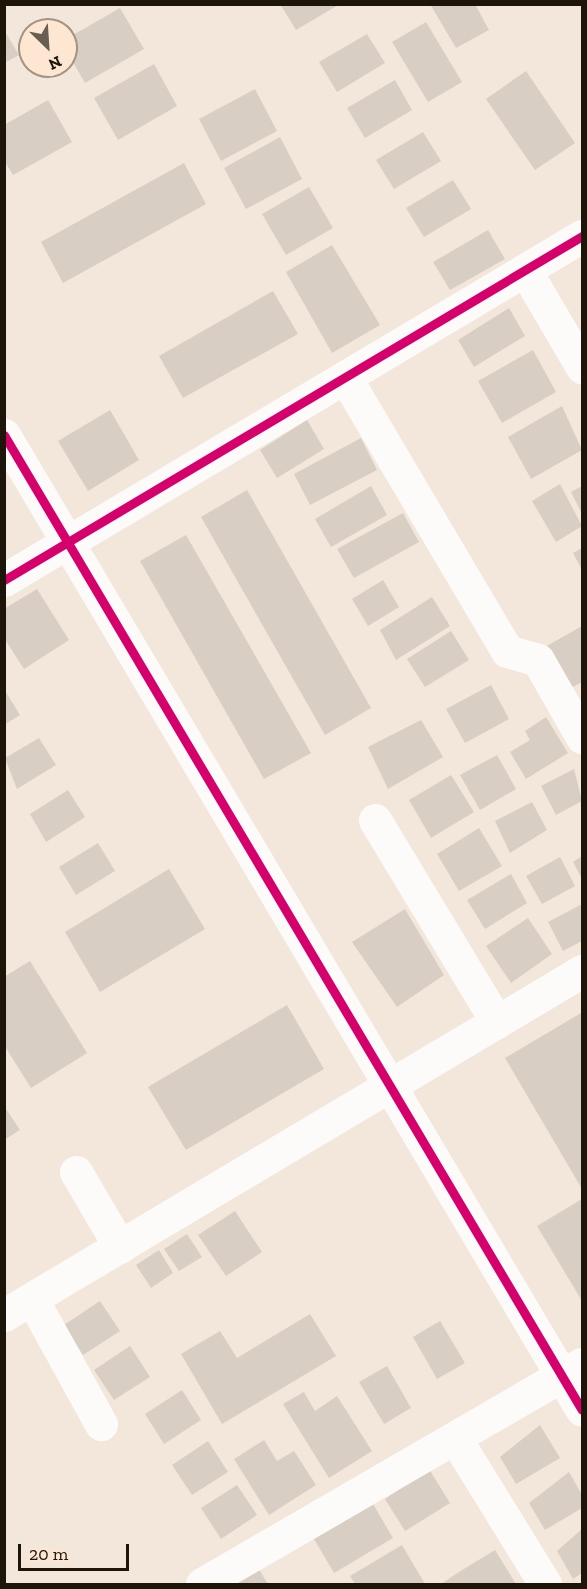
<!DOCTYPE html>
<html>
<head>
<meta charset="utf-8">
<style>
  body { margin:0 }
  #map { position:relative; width:587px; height:1589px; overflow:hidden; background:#f3e7dc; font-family:"Zilla Slab",serif }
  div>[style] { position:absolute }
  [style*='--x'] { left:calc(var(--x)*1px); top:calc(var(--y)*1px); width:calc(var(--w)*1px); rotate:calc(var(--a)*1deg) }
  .building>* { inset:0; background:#d8cec3 }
  .minor>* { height:33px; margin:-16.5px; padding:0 16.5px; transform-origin:16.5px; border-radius:16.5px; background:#fdfbfa }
  .tertiary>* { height:33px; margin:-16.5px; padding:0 16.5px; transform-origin:16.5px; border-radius:16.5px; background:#fdfbfa }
  .cycleway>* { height:9px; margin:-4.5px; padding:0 4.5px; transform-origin:4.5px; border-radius:4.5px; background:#d6006c }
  span { translate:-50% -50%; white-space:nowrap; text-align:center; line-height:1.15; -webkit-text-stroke:4.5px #fde7d2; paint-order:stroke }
  .frame { position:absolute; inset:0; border:6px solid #1d140a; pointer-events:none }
  .north { position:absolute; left:18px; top:18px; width:60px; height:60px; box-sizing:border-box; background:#fde7d2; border:2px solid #a39382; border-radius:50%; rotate:155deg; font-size:16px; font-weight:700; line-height:24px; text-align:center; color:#1d140a }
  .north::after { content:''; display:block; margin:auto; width:21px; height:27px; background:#685e54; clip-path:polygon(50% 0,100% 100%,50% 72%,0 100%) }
  .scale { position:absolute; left:18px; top:1544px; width:111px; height:27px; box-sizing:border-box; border:3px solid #1d140a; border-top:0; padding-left:8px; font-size:18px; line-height:21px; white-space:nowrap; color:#1d140a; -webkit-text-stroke:4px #fde7d2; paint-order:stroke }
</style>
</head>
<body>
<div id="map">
  <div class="building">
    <div style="clip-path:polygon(280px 4px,340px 4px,296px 30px)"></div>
    <div style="clip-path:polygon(430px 4px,475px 4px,489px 30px,456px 48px)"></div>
    <div style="clip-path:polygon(120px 8px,144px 49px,85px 83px,66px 50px,66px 39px)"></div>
    <div style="clip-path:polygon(426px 22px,462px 82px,428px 102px,392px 42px)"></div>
    <div style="clip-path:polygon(4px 30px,19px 55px,4px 63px)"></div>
    <div style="clip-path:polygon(367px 34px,385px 63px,337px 92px,319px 62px)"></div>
    <div style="clip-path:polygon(154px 64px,177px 106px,118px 140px,94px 98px)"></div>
    <div style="clip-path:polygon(526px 71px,575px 143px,535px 170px,486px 99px)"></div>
    <div style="clip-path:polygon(395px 80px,412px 110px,365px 138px,347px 108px)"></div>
    <div style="clip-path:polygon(255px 89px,277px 131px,221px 161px,199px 119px)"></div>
    <div style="clip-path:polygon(48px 100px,72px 142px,13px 175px,4px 160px,4px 125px)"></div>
    <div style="clip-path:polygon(423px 132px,441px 161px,394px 189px,376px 160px)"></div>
    <div style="clip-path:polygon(280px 137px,302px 179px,246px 209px,224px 168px)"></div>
    <div style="clip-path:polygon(184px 163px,206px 204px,63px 283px,41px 242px)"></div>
    <div style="clip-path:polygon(453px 180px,471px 209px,424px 237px,406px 208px)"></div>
    <div style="clip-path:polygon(309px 187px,333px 228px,286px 255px,262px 214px)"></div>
    <div style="clip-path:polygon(488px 230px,505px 259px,450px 290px,433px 262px)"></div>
    <div style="clip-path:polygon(332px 245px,380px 325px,332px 353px,286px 272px)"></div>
    <div style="clip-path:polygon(273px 291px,298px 334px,183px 398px,159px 356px)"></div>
    <div style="clip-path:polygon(509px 308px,525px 336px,474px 367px,458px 340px)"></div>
    <div style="clip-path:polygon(533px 350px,556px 392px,502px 423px,478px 381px)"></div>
    <div style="clip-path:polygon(562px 406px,582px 450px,531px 479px,508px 437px)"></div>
    <div style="clip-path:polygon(110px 410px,139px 460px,88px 491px,58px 441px)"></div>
    <div style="clip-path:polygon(307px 420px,324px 449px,277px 478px,260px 450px)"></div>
    <div style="clip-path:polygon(361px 438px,377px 470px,310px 505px,294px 474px)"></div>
    <div style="clip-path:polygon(560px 484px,582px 526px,556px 542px,532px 501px)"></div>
    <div style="clip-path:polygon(371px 486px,387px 515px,331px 547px,315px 519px)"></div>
    <div style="clip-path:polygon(582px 486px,582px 514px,571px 492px)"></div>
    <div style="clip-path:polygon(247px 490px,371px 708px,325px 735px,201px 517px)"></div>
    <div style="clip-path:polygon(403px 513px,419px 542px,354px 578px,337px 549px)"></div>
    <div style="clip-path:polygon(186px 535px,311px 753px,264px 779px,140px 561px)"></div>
    <div style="clip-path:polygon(582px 548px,582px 570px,573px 553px)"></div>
    <div style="clip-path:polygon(383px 580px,399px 607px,368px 626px,352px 599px)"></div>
    <div style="clip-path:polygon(37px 589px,69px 640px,24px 669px,4px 638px,4px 609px)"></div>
    <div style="clip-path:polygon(432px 597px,450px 626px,396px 660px,380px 630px)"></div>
    <div style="clip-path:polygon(582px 626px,582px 682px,569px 689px,545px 647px)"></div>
    <div style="clip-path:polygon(451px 631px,469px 660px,425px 687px,407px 659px)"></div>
    <div style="clip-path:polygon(491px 685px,509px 719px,465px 743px,446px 709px)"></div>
    <div style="clip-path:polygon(4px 689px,20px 715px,4px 725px)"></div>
    <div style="clip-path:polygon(546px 717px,568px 753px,526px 779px,510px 752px,530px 740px,525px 731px)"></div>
    <div style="clip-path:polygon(421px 720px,443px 757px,388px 789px,368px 747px)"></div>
    <div style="clip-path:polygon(39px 738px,56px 765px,17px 789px,5px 758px)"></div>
    <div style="clip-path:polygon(497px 755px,516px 789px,480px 810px,460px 775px)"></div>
    <div style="clip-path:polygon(574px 769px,582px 801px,556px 815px,541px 786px)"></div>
    <div style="clip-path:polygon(451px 775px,474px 812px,431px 838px,409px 800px)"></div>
    <div style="clip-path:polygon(68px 790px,85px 817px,46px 842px,30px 814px)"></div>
    <div style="clip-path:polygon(532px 802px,547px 830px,510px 853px,495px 821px)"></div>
    <div style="clip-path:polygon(479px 828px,502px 866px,459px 891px,437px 854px)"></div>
    <div style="clip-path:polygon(98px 843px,115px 871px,76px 895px,59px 867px)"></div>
    <div style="clip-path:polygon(582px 856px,582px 879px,573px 862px)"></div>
    <div style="clip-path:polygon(560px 857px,575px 886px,542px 904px,526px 876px)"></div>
    <div style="clip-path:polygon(169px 869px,205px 929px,100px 992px,65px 932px)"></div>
    <div style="clip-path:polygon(511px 874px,527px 903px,485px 929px,467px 900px)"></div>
    <div style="clip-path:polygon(582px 904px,582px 941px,563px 951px,548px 922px)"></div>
    <div style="clip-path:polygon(405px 909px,444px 975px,397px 1007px,352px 942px)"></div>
    <div style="clip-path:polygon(528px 918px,552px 954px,511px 983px,486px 946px)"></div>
    <div style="clip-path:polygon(30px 961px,87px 1053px,31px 1088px,4px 1045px,4px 977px)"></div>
    <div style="clip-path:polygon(287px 1005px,324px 1069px,186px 1150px,148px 1087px)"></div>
    <div style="clip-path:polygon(581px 1013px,582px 1015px,582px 1189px,505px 1058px)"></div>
    <div style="clip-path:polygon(4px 1106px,20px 1130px,4px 1140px)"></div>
    <div style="clip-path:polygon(582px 1199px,582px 1301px,537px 1226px)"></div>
    <div style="clip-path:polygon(235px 1211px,262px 1252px,226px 1276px,198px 1235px)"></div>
    <div style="clip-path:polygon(187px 1234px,202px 1257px,179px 1271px,164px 1249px)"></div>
    <div style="clip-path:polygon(159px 1250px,173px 1273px,151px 1288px,136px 1265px)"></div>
    <div style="clip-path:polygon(100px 1301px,120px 1331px,83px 1355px,64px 1325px)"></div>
    <div style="clip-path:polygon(310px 1314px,336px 1356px,222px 1424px,181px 1354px,220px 1331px,237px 1358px)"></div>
    <div style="clip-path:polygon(440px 1321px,465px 1363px,437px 1379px,413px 1337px)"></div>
    <div style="clip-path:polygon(130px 1346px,150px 1377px,114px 1400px,94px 1370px)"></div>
    <div style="clip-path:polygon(387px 1366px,411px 1408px,384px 1424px,359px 1382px)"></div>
    <div style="clip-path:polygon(182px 1390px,201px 1420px,164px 1444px,145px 1414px)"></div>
    <div style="clip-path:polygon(304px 1392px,315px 1411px,337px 1396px,372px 1451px,329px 1478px,283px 1404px)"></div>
    <div style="clip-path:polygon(540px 1425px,560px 1458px,516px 1484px,500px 1457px)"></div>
    <div style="clip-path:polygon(264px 1440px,277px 1461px,294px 1451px,316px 1485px,269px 1515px,234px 1459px)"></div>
    <div style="clip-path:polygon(208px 1441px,228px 1472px,192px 1495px,172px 1465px)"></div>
    <div style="clip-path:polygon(429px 1469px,450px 1503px,405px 1531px,385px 1499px)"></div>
    <div style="clip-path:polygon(569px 1472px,582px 1495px,582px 1508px,545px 1530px,529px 1503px)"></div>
    <div style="clip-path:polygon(237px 1485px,257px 1515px,221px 1539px,201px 1508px)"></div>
    <div style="clip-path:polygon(373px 1504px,393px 1538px,334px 1573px,314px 1539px)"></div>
    <div style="clip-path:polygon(582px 1529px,582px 1573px,573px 1579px,557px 1551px)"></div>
    <div style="clip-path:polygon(402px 1545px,425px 1584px,355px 1584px,350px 1576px)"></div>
    <div style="clip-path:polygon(495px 1550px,516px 1584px,441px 1584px,459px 1572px)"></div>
    <div style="clip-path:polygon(258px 1568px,268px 1584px,230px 1584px)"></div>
  </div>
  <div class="minor">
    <div style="--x:525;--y:270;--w:113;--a:59.6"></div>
    <div style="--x:345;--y:377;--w:318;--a:59.4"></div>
    <div style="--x:507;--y:651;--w:32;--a:16"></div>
    <div style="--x:538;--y:660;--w:89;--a:60.3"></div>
    <div style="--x:4;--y:580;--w:673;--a:-30.76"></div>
    <div style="--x:375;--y:820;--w:236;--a:58.9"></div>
    <div style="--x:76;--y:1172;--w:87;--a:59.6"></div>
    <div style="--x:32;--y:1299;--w:143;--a:61.1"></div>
    <div style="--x:4;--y:1315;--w:673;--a:-30.76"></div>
    <div style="--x:455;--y:1438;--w:172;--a:58.3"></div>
    <div style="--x:202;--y:1584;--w:439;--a:-30.1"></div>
  </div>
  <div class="tertiary">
    <div style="--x:4;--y:435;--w:1133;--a:59.34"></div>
  </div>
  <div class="cycleway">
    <div style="--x:4;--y:435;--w:1133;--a:59.34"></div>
    <div style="--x:4;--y:580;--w:673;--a:-30.76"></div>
  </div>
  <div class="frame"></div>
  <div class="north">N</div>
  <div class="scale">20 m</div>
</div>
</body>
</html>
